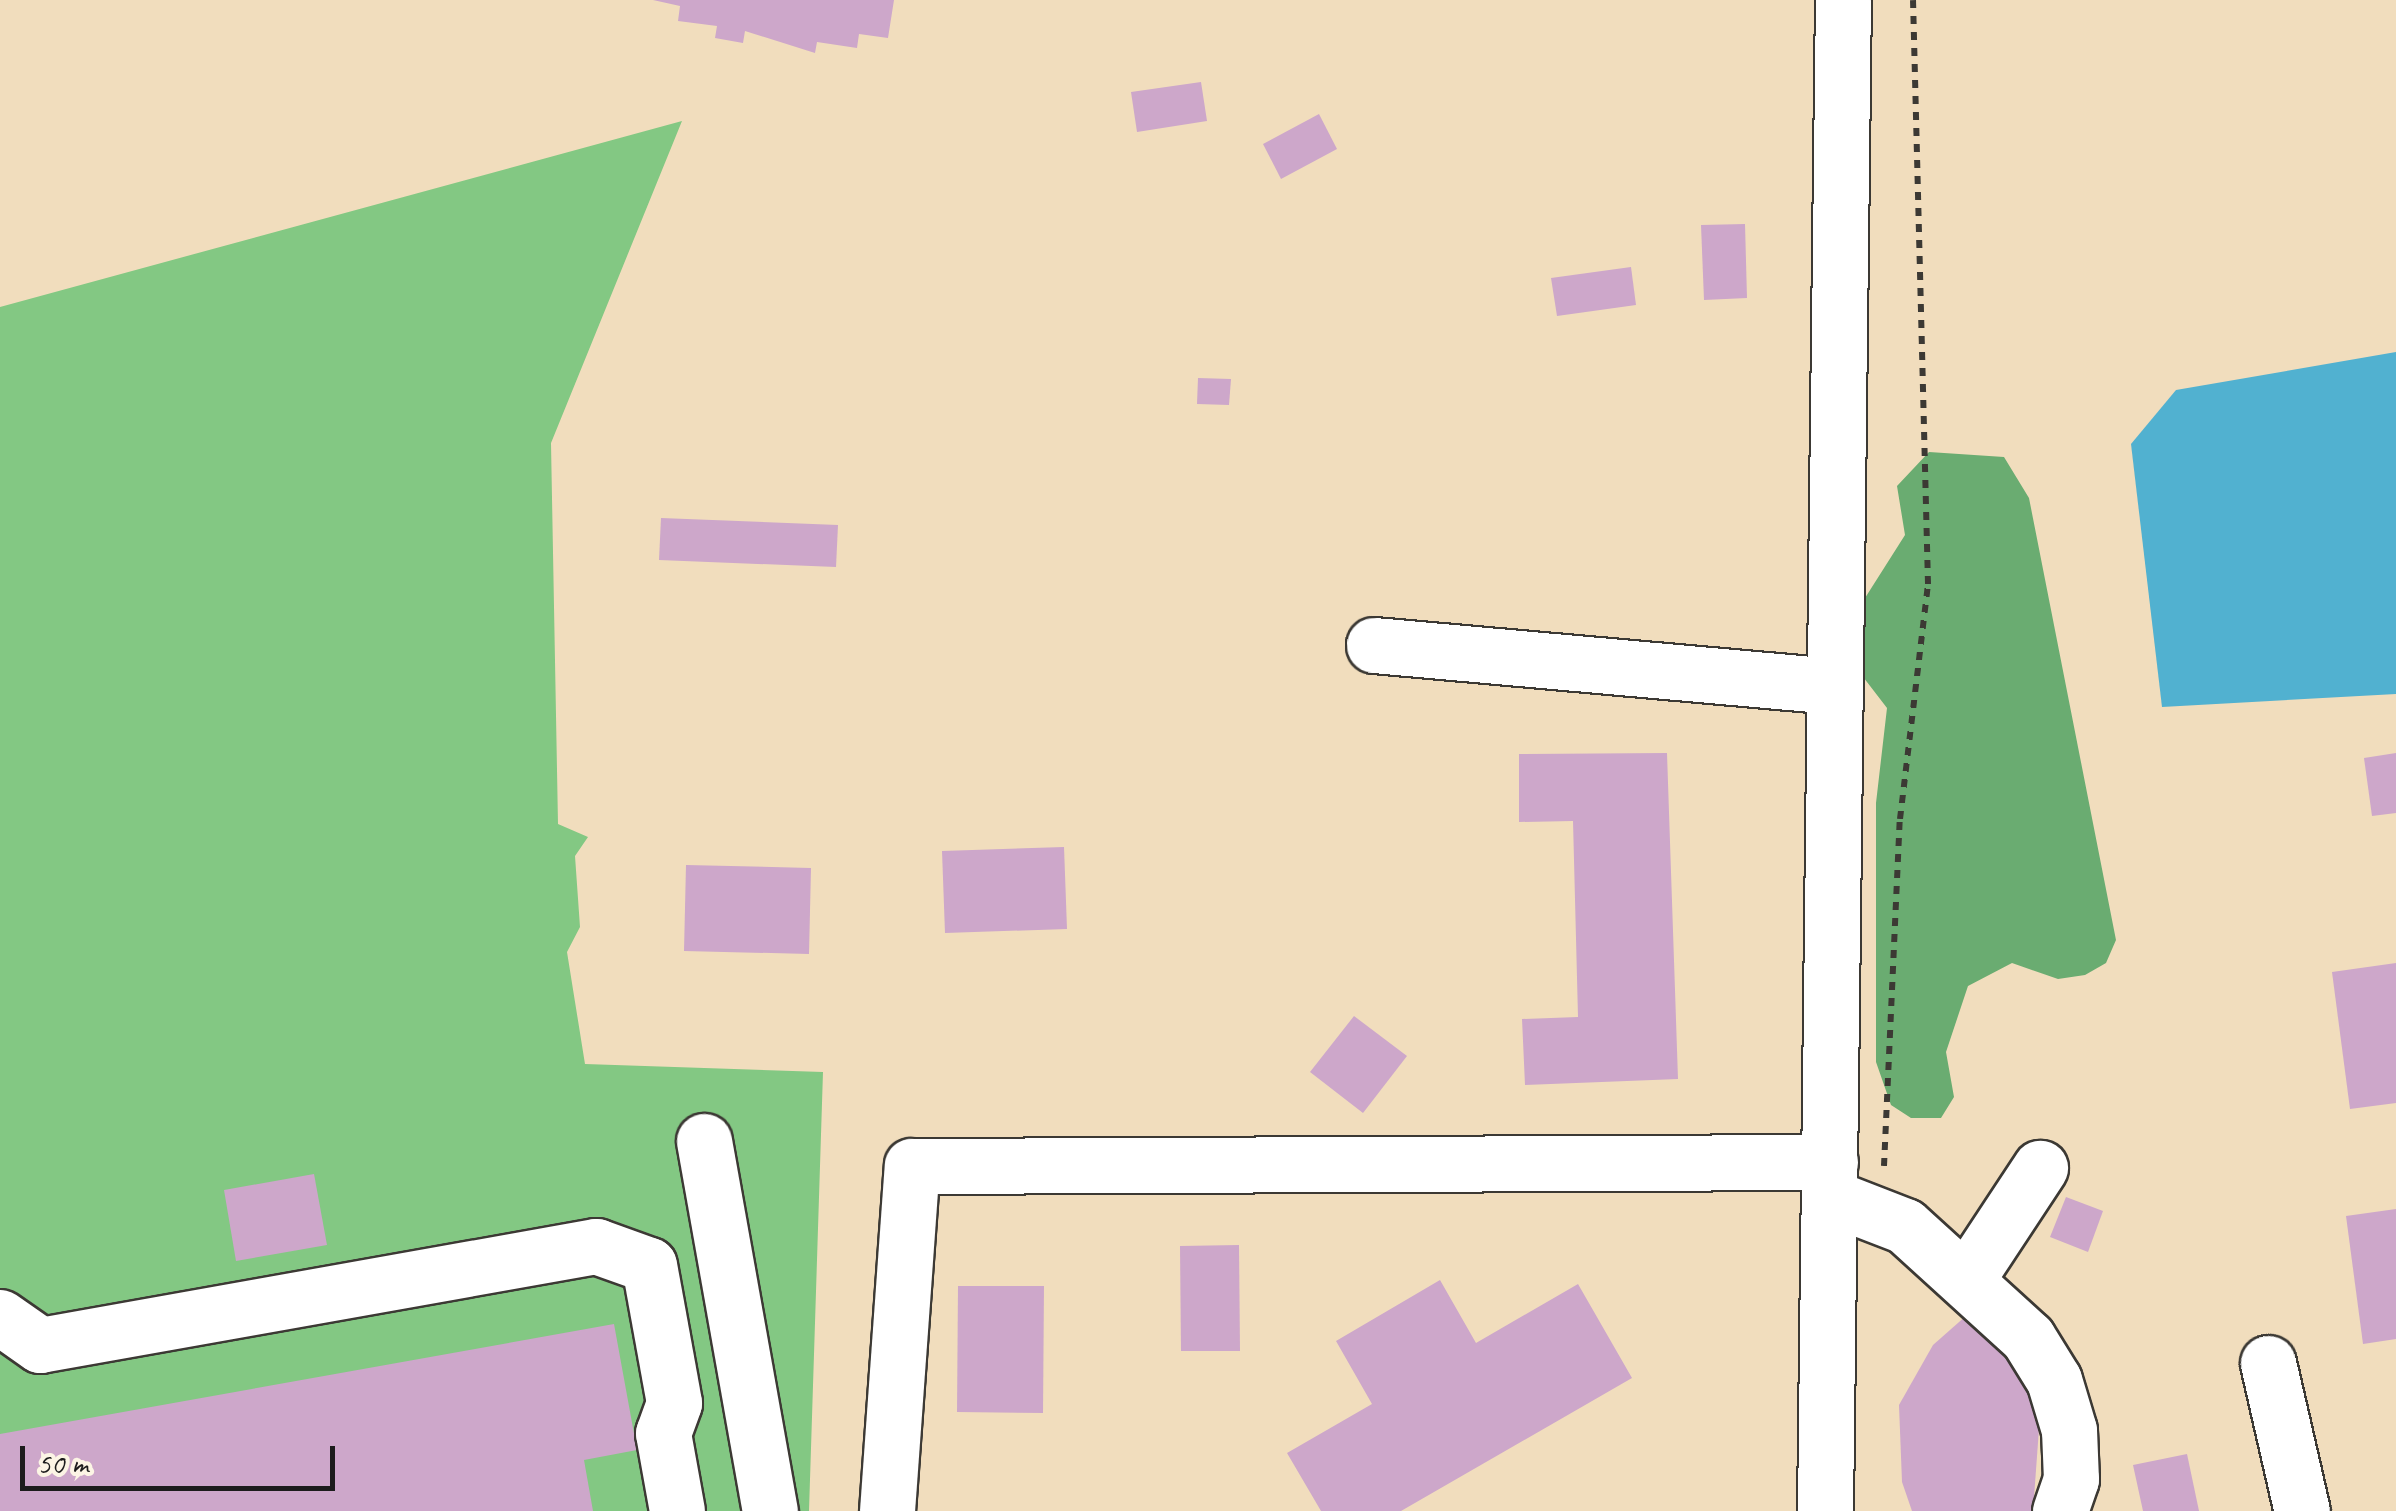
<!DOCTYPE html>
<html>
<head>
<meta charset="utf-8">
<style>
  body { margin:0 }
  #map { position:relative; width:2396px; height:1511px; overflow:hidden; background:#f1ddbd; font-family:Caveat,sans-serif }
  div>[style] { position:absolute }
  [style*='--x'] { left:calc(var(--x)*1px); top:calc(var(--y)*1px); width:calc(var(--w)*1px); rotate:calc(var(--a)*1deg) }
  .green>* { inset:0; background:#83c883 }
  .forest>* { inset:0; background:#6aac71 }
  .water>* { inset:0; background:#51b1d0 }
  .building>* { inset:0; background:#cda7ca }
  .path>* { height:6px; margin-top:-3px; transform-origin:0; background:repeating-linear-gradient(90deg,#3c3934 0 8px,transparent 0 16px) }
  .roads { filter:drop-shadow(2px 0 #3c3934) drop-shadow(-2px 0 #3c3934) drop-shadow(0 2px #3c3934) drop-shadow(0 -2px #3c3934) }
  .minor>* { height:55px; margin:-27.5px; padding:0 27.5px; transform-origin:27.5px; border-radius:27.5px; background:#fff }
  span { translate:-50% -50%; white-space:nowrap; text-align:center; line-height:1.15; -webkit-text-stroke:9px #fcf5e5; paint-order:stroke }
  .scale { position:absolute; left:20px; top:1446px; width:315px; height:45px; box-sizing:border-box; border:5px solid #1c1c1c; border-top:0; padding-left:12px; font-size:30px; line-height:35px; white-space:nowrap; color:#1c1c1c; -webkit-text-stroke:8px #fcf5e5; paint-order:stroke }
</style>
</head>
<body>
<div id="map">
  <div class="green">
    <div style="clip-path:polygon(682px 121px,551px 443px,558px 824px,588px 837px,575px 856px,580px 927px,567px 952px,585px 1064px,823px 1072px,809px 1511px,0 1511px,0 307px)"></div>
  </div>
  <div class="forest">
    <div style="clip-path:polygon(1929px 452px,2004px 457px,2029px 498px,2116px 940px,2106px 963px,2085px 975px,2058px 979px,2012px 963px,1968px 986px,1946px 1052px,1954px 1097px,1941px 1118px,1911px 1118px,1891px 1105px,1876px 1062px,1876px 803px,1887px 708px,1857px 669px,1865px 598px,1905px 535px,1897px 486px)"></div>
  </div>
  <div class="water">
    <div style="clip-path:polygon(2396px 352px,2396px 694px,2162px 707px,2131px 444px,2176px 390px)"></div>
  </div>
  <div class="building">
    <div style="clip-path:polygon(653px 0,894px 0,888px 38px,859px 34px,857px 48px,817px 42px,815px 53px,745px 31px,743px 43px,715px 38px,717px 26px,678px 21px,680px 6px)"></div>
    <div style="clip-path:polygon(1201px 82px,1207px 121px,1137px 132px,1131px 92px)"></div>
    <div style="clip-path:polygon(1319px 114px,1337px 149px,1281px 179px,1263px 144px)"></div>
    <div style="clip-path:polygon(1745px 224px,1747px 298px,1704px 300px,1701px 225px)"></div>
    <div style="clip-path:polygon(1631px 267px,1636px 305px,1557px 316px,1551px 278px)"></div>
    <div style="clip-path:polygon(1198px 378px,1231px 379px,1229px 405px,1197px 404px)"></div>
    <div style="clip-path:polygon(661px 518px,838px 525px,836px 567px,659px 560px)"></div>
    <div style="clip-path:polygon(1667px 753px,1678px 1079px,1525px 1085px,1522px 1019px,1578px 1017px,1573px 821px,1519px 822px,1519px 754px)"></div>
    <div style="clip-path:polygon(2396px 753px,2396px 813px,2372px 816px,2364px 758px)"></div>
    <div style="clip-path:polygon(1064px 847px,1067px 929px,945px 933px,942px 851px)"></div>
    <div style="clip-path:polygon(686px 865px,811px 868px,809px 954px,684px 951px)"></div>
    <div style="clip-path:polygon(2396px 963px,2396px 1103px,2350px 1109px,2332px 972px)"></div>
    <div style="clip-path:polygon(1354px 1016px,1407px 1056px,1363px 1113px,1310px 1072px)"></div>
    <div style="clip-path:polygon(314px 1174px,327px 1245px,236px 1261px,224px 1190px)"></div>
    <div style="clip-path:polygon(2066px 1197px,2103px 1211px,2088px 1252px,2050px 1237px)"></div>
    <div style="clip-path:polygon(2396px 1209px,2396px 1339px,2363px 1344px,2346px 1216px)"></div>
    <div style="clip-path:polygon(1239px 1245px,1240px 1351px,1181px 1351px,1180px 1246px)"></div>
    <div style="clip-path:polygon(1440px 1280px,1476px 1343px,1578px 1284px,1632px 1378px,1401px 1511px,1321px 1511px,1287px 1453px,1372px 1404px,1336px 1341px)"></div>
    <div style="clip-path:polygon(958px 1286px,1044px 1286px,1043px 1413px,957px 1412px)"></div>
    <div style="clip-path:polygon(1967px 1315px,2002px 1340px,2040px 1415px,2033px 1511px,1912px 1511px,1902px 1482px,1899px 1405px,1933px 1345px)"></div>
    <div style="clip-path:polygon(614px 1324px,637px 1450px,584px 1460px,593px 1511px,0 1511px,0 1434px)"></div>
    <div style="clip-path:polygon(2187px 1454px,2199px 1511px,2143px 1511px,2133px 1465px)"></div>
  </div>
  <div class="path">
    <div style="--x:1884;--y:1166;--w:347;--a:-87.4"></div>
    <div style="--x:1900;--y:819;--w:237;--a:-83.2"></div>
    <div style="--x:1928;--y:584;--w:584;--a:-91.47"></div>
  </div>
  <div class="roads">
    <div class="minor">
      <div style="--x:1374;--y:645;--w:462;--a:5.1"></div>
      <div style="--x:704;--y:1141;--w:376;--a:79.9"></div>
      <div style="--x:1830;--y:1197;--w:80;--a:21.1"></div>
      <div style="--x:1905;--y:1226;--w:166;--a:42.3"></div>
      <div style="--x:2028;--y:1338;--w:49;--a:58.2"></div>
      <div style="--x:2054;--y:1380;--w:52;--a:73.3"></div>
      <div style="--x:2069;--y:1430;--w:49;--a:87.7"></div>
      <div style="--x:2071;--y:1479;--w:34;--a:109"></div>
      <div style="--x:1968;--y:1277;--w:131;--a:-56.6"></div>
      <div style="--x:0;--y:1317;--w:49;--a:35"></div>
      <div style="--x:40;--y:1345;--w:565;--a:-10.1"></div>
      <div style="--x:596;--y:1246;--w:56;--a:19.7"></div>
      <div style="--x:649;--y:1265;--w:140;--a:79.7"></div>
      <div style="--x:674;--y:1403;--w:32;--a:110"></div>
      <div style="--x:663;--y:1433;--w:79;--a:79.8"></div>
      <div style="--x:2268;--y:1363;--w:152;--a:77.1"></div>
      <div style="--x:887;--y:1511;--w:346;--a:-85.9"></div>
      <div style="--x:912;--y:1166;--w:918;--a:-0.25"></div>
      <div style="--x:1825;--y:1511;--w:1511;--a:-89.32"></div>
    </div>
  </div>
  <div class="scale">50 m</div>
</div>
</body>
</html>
